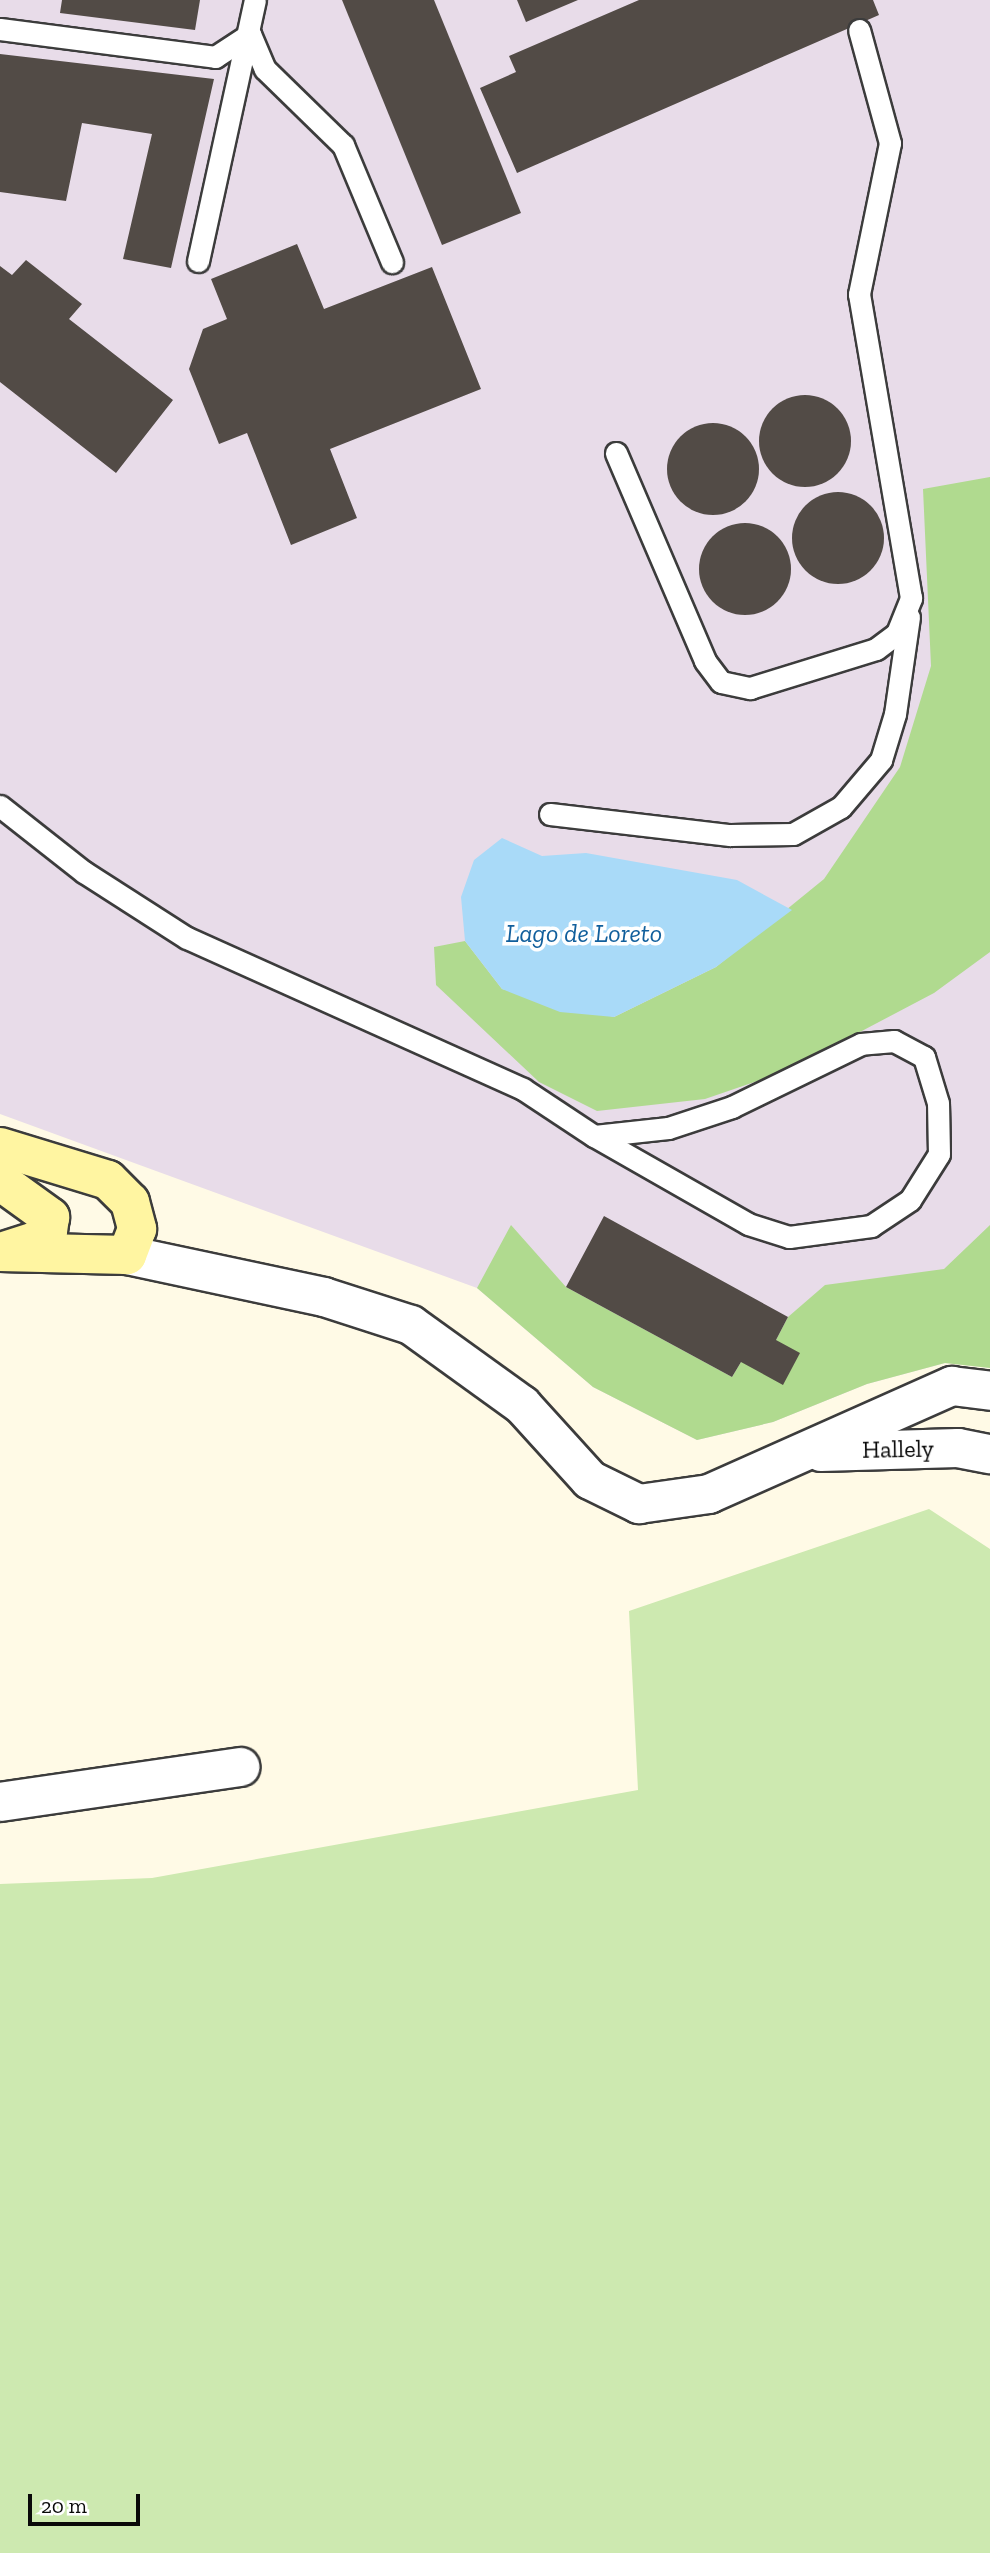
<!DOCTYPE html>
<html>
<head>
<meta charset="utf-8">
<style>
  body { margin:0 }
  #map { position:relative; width:990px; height:2553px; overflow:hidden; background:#fffae6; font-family:"Zilla Slab",serif }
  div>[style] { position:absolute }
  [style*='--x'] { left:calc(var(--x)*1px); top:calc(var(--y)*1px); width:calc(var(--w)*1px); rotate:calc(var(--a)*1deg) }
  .industrial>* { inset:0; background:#e8dce9 }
  .green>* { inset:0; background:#cde9b0 }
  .forest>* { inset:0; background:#b0da8f }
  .water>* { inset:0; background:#a9daf8 }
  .building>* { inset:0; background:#524b46 }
  .round { border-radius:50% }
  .roads { filter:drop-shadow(2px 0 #3c3c3c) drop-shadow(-2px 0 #3c3c3c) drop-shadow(0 2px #3c3c3c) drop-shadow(0 -2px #3c3c3c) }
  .service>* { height:21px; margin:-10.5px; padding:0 10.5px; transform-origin:10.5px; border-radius:10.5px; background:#fff }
  .minor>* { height:38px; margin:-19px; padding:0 19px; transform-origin:19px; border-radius:19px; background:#fff }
  .secondary>* { height:38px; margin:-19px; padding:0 19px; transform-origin:19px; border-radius:19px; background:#fff5a1 }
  span { translate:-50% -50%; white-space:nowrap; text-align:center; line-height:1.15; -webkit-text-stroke:7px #fff; paint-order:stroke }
  .street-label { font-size:24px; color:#090909 }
  .water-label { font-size:26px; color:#115f9c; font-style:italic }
  .scale { position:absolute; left:28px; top:2494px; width:112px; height:32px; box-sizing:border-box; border:4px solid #090909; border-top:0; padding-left:9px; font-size:21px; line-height:24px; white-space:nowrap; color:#090909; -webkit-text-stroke:5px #fff; paint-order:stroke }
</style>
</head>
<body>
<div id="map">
  <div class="industrial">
    <div style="clip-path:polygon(0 0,990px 0,990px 1368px,945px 1363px,867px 1384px,773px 1422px,697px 1440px,593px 1387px,477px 1288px,0 1114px)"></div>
  </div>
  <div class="green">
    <div style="clip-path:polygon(929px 1509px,990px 1549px,990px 2553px,0 2553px,0 1884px,152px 1878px,638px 1790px,629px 1611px)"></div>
  </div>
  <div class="forest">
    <div style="clip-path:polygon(990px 477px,990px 952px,934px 993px,784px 1072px,705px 1099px,597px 1111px,539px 1082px,436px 985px,434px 947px,465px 941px,502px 989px,614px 1017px,716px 967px,824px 879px,900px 767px,931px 666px,923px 489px)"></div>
    <div style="clip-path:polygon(511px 1225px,566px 1287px,732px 1377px,741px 1362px,776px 1340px,788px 1317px,825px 1285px,944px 1269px,990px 1225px,990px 1368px,945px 1363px,867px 1384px,773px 1422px,697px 1440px,593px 1387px,477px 1288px)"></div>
  </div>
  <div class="water">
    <div style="clip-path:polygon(502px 838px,542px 856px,586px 853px,737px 880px,792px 910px,716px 967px,614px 1017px,560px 1012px,502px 989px,465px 941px,461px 897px,474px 860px)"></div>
  </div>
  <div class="building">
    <div style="clip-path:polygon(62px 0,200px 0,195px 30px,60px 13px)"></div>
    <div style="clip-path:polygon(342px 0,434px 0,521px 213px,442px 245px)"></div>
    <div style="clip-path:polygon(517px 0,578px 0,526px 22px)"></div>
    <div style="clip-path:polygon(639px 0,873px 0,879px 15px,517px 173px,480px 88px,516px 72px,509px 56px)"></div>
    <div style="clip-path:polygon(0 54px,214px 79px,171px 268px,123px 259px,152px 134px,82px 123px,66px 201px,0 192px)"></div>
    <div style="clip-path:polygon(297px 244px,324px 309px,432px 267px,481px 389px,330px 449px,357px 518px,291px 545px,247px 433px,219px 444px,189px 369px,203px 329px,227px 319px,211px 279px)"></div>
    <div style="clip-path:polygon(26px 260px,82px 304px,69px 319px,173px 400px,116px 473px,0 382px,0 266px,12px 275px)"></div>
    <div class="round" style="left:759px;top:395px;width:92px;height:92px"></div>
    <div class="round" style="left:667px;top:423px;width:92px;height:92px"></div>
    <div class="round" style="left:792px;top:492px;width:92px;height:92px"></div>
    <div class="round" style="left:699px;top:523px;width:92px;height:92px"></div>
    <div style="clip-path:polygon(604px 1216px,788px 1317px,776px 1340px,800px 1353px,783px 1385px,741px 1362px,732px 1377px,566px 1287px)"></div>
  </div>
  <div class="roads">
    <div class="service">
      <div style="--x:0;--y:29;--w:217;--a:7.4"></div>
      <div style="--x:215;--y:57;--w:42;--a:-33.3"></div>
      <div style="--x:250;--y:34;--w:38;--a:67"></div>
      <div style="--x:265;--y:69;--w:109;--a:44.3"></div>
      <div style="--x:343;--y:145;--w:127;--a:67.3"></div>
      <div style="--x:198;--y:261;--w:267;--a:-77.7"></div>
      <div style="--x:616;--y:453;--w:226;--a:66.8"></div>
      <div style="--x:705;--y:661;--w:26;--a:53"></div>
      <div style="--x:721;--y:682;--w:30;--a:12"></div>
      <div style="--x:750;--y:688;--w:132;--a:-17.2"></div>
      <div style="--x:876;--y:649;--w:26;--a:-37"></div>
      <div style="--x:897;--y:633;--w:38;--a:-68"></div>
      <div style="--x:911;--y:598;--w:308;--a:-99.7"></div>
      <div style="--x:859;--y:294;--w:154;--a:-78.4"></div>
      <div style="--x:890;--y:143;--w:117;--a:-105.3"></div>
      <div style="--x:0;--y:806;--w:107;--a:38.2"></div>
      <div style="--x:84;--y:872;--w:122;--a:32.7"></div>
      <div style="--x:187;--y:938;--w:368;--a:24.2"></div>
      <div style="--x:523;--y:1089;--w:85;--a:33.5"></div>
      <div style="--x:594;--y:1136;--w:177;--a:29.7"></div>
      <div style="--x:748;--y:1224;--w:43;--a:17.6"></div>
      <div style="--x:789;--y:1237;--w:83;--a:-7.6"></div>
      <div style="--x:871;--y:1226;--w:47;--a:-33.7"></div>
      <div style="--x:910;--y:1200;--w:54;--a:-57.8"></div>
      <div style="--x:939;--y:1154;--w:51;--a:-91.1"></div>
      <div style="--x:938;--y:1103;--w:48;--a:-106.9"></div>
      <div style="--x:924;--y:1057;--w:34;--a:-152"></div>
      <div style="--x:894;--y:1041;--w:33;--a:175"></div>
      <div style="--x:861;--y:1044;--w:144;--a:154"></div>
      <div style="--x:732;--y:1107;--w:67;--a:161.8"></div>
      <div style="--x:668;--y:1128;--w:74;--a:173.8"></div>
      <div style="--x:550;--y:814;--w:181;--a:6.7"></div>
      <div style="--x:730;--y:835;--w:63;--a:-0.9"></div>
      <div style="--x:793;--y:834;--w:55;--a:-29.4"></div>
      <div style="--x:841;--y:807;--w:62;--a:-49.6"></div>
      <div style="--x:881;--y:760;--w:48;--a:-73.1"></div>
      <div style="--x:895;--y:714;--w:98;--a:-81.8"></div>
    </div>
    <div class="minor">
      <div style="--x:127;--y:1255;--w:201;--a:12"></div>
      <div style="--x:324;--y:1297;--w:91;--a:17.8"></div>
      <div style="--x:411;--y:1325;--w:137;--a:35.8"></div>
      <div style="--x:522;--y:1405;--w:101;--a:47.8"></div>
      <div style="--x:590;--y:1480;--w:55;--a:26.1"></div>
      <div style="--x:639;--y:1504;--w:71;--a:-8.1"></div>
      <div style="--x:709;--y:1494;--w:266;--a:-24"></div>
      <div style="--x:952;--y:1386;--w:38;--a:7"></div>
      <div style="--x:821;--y:1452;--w:137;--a:-1.7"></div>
      <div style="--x:958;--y:1448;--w:33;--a:11"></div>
      <div style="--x:0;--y:1802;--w:243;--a:-8.3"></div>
    </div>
    <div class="secondary">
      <div style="--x:0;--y:1147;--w:113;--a:17"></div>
      <div style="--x:108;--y:1180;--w:31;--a:45"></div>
      <div style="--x:130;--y:1202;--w:28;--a:75"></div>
      <div style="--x:137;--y:1229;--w:28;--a:111"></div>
      <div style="--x:127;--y:1255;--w:127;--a:-178.6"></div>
      <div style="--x:0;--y:1181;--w:62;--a:35.8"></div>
      <div style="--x:50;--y:1217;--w:14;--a:98"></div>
      <div style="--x:48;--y:1231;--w:16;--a:142"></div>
      <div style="--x:35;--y:1241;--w:32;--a:162"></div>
    </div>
  </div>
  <div class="street-label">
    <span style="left:898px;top:1449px;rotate:-1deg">Hallely</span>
  </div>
  <div class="water-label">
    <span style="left:584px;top:934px">Lago de Loreto</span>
  </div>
  <div class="scale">20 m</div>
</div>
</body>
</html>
